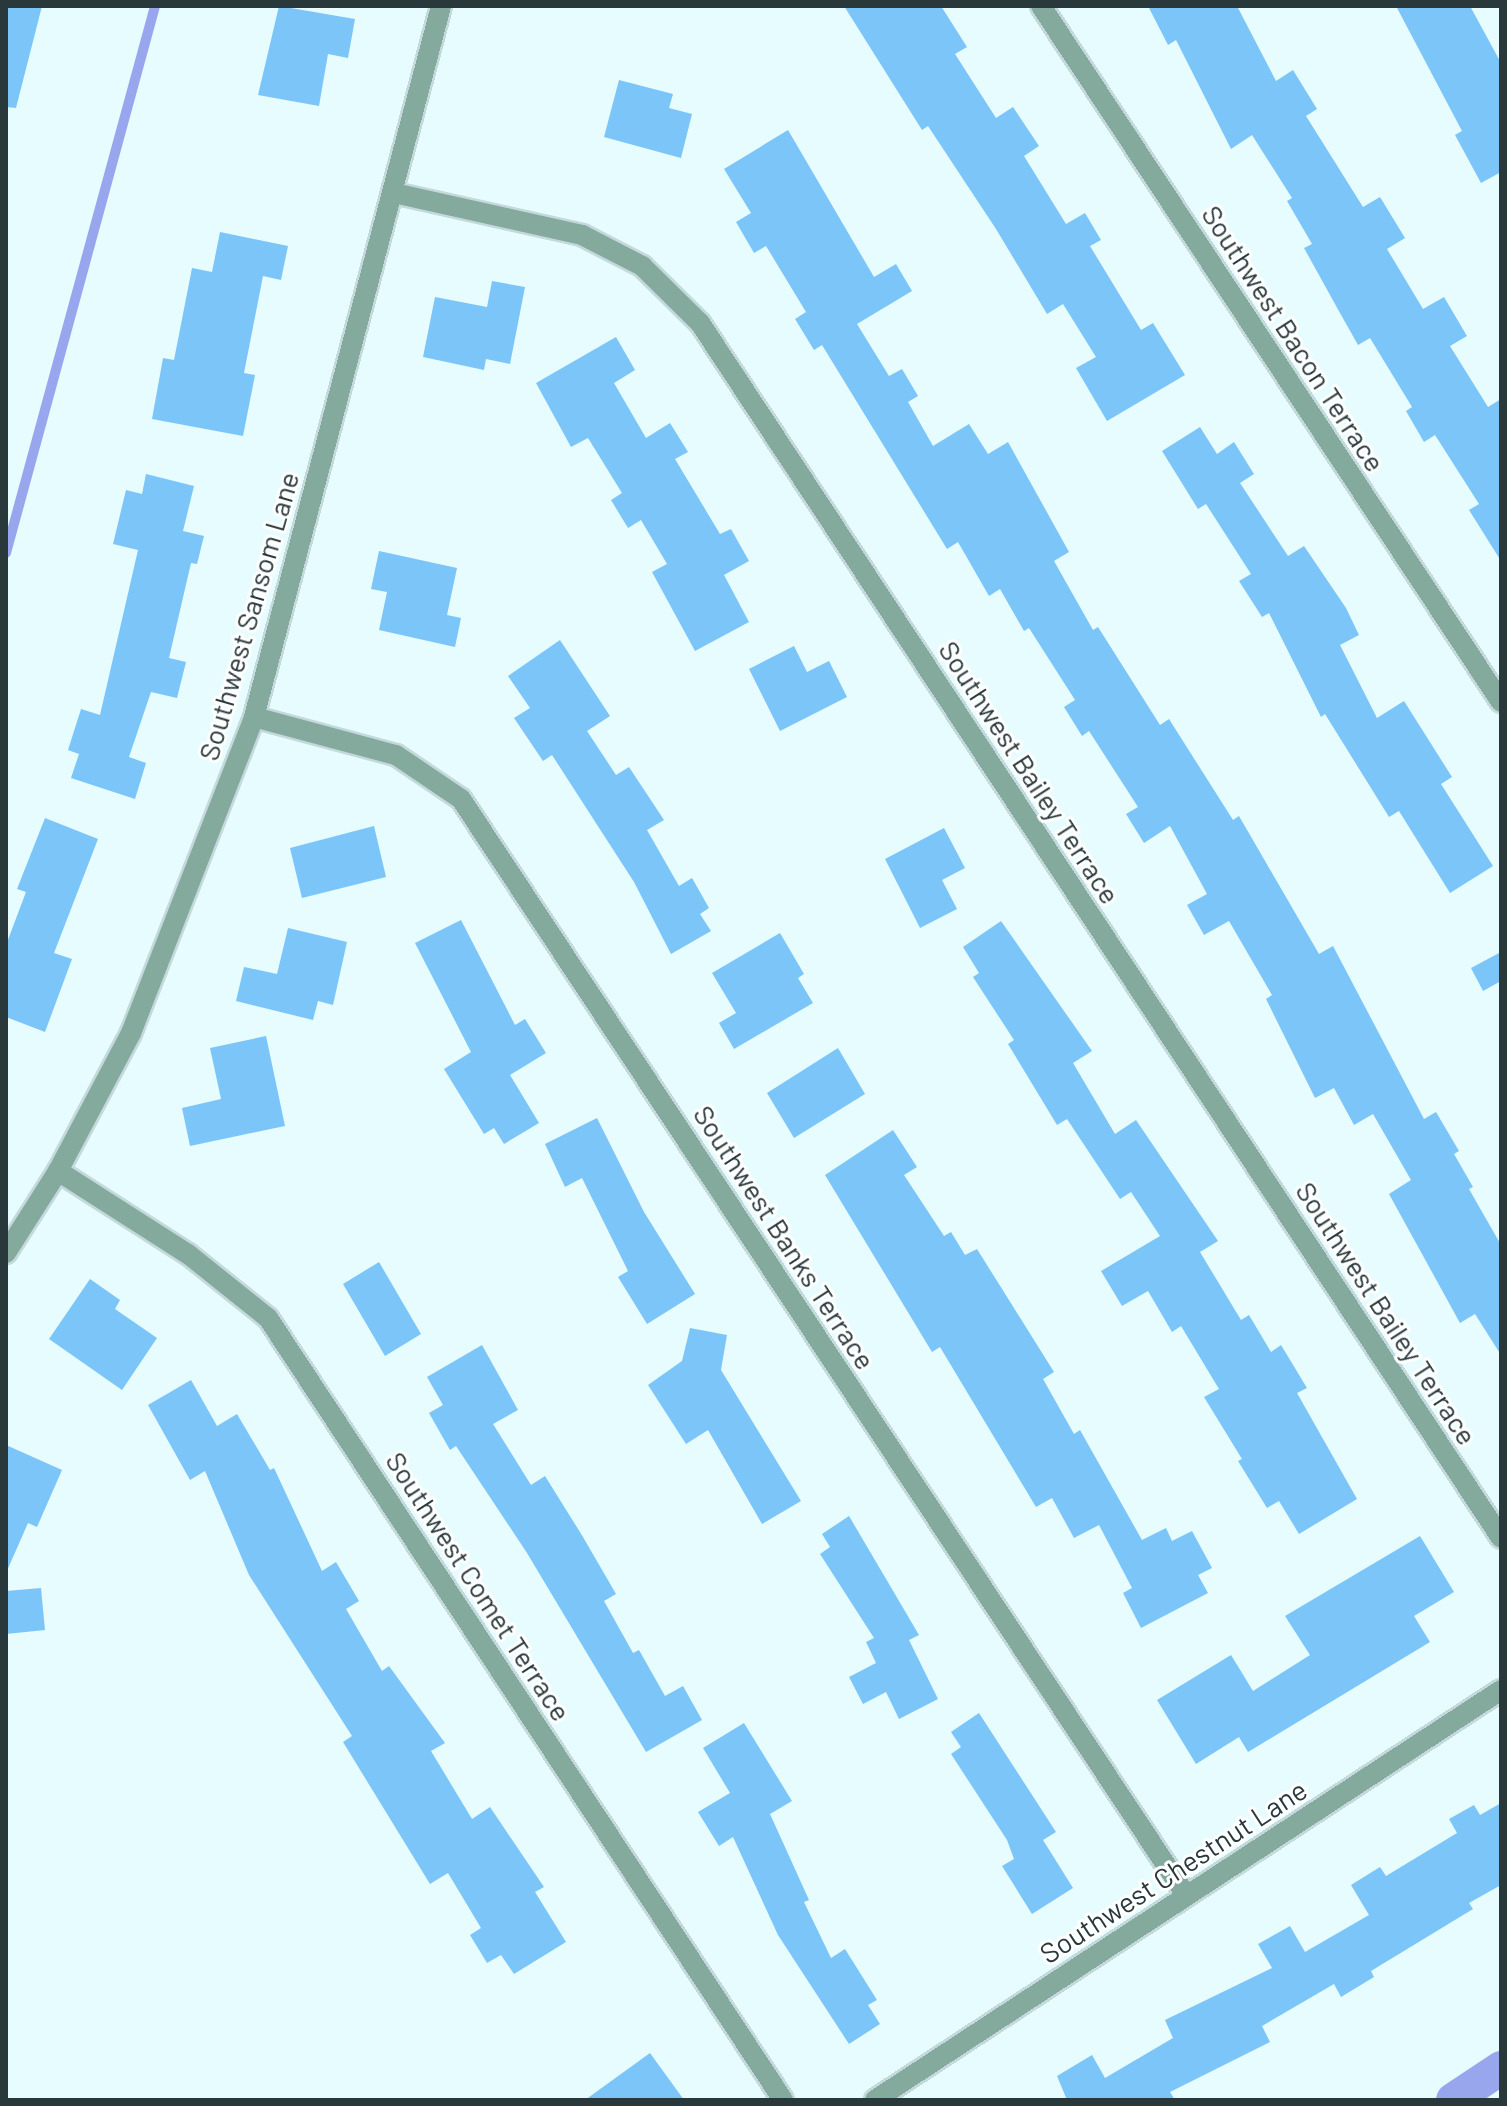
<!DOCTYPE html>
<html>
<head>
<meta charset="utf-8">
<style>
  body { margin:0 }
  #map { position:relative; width:1507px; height:2106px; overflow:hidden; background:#e6fcff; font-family:Barlow,sans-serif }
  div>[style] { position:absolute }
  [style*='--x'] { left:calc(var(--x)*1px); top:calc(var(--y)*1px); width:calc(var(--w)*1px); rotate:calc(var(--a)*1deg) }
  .stream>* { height:10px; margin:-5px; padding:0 5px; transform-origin:5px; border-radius:5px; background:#98a7ed }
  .canal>* { height:34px; margin:-17px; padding:0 17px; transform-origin:17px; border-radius:17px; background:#98a7ed }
  .building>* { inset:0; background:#7cc5f9 }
  .roads { filter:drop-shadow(2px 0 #c4d9dc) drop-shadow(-2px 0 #c4d9dc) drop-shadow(0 2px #c4d9dc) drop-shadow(0 -2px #c4d9dc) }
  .minor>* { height:20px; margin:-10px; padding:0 10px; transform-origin:10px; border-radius:10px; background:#83aa9d }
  span { translate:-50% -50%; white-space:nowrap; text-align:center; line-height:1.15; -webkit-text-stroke:6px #fff; paint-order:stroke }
  .street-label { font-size:28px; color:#29383a }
  .frame { position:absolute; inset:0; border:8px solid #29383a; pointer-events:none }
</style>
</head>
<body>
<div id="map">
  <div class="stream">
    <div style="--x:6;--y:553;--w:567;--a:-74.76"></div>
  </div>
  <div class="canal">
    <div style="--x:1453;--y:2100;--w:58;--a:-33.7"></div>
  </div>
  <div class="building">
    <div style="clip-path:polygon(6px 6px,42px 6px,16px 108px,6px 107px)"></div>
    <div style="clip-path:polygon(279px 6px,355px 19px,348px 58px,328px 54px,319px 106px,258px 95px)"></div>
    <div style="clip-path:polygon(844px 6px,941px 6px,967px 47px,955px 54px,996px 118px,1013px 107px,1039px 146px,1024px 156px,1066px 224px,1085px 213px,1101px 240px,1090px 246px,1141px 330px,1153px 323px,1185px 375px,1107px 421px,1076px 368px,1096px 357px,1063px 304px,1047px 314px,996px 229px,928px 126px,922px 130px)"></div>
    <div style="clip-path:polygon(1148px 6px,1237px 6px,1276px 81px,1293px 70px,1317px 109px,1306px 116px,1363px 207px,1380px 197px,1405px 238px,1387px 249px,1423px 309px,1444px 297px,1467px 336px,1450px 346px,1488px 407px,1501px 399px,1501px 561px,1469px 510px,1479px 504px,1435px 435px,1424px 442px,1406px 411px,1412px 407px,1370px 338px,1358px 345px,1340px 313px,1304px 248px,1312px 244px,1287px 201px,1292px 198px,1252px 135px,1231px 149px,1176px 40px,1168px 45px)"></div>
    <div style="clip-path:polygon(1396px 6px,1470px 6px,1501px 63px,1501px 172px,1481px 183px,1455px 135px,1462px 131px)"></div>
    <div style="clip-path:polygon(619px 80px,673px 94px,669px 108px,692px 114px,681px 158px,604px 137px)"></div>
    <div style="clip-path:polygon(788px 130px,874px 277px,896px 264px,912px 291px,857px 324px,889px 376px,902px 369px,918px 396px,908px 402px,933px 446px,969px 424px,988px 454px,1008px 442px,1069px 552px,1054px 561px,1093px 630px,1098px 627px,1160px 725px,1169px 719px,1233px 820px,1239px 816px,1319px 954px,1333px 946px,1424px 1119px,1436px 1112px,1459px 1151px,1454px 1154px,1473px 1187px,1469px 1189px,1501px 1245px,1501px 1355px,1475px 1314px,1460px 1323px,1389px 1194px,1411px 1180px,1373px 1114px,1354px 1125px,1334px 1088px,1315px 1098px,1266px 999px,1272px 995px,1229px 921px,1204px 935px,1187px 905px,1207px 894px,1170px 826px,1144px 843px,1126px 814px,1138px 807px,1089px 731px,1082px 736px,1064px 707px,1075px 700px,1029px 628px,1024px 631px,1000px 589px,989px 596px,958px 542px,947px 549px,822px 345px,814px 350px,795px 319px,806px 312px,766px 246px,754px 253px,736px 222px,751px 213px,724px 169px)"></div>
    <div style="clip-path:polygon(220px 232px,288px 246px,281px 280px,263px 276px,244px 373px,255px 375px,243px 436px,152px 419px,163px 358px,174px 360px,192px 268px,212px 272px)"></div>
    <div style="clip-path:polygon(492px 281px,525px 287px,510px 364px,486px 359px,484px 370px,423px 357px,435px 297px,487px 307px)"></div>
    <div style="clip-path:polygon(616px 337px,635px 370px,614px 383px,646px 438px,670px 423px,688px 452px,675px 459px,720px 534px,731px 529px,749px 561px,724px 575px,749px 622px,695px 651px,652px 572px,667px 564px,641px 520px,628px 528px,611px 500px,622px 493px,588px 438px,571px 447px,536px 383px)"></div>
    <div style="clip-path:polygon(1200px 427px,1217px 454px,1234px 442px,1254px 474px,1240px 483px,1288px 556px,1304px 546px,1346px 608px,1359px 635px,1340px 645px,1377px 718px,1404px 701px,1452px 777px,1441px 784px,1493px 866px,1450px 893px,1399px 811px,1389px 817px,1325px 714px,1321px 717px,1269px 613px,1262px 617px,1239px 581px,1251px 574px,1206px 504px,1198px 509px,1162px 451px)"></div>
    <div style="clip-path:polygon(146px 474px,194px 486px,183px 531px,204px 536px,197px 564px,191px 563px,169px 658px,186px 662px,177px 698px,151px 692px,129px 757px,146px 763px,135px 799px,71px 778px,79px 754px,68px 750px,81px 709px,100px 715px,138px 550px,113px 544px,126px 490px,142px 494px)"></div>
    <div style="clip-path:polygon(379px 551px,457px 568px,447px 615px,461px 618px,455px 647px,379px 630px,387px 592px,371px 589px)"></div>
    <div style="clip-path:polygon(560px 640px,610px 716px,587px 731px,616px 775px,629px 767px,664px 820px,647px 830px,679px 886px,692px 878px,709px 908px,700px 914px,711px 931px,671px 954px,634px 882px,552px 755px,543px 761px,514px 718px,530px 708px,508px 676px)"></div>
    <div style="clip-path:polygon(794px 646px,807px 672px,829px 661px,847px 697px,780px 731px,749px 669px)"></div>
    <div style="clip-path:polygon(45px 818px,98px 839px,54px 953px,72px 959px,45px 1032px,6px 1017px,6px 945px,26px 892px,17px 889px)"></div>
    <div style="clip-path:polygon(374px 826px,386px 877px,302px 898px,290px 848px)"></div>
    <div style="clip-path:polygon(944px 828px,965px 868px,942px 880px,957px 909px,920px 928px,885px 859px)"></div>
    <div style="clip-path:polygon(461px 920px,515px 1025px,525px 1019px,546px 1053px,510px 1075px,539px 1123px,504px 1144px,494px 1128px,484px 1134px,444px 1069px,471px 1052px,415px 943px)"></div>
    <div style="clip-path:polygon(1001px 921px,1092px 1051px,1073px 1063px,1115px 1134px,1136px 1120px,1218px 1241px,1200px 1252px,1241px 1320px,1249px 1315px,1271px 1352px,1281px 1345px,1307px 1388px,1297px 1393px,1357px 1499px,1299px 1534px,1279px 1501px,1267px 1508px,1238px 1461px,1242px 1459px,1204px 1397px,1219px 1389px,1181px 1326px,1172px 1332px,1148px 1291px,1122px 1306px,1101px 1271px,1160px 1236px,1131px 1192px,1120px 1199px,1067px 1119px,1057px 1125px,1008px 1044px,1014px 1040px,973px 977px,979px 973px,963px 947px)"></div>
    <div style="clip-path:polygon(288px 928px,347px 942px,333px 1005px,318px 1001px,313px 1020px,236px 1001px,244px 967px,277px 974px)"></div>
    <div style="clip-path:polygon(780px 933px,804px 974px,798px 978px,813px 1003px,734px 1049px,719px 1023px,736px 1013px,712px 973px)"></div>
    <div style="clip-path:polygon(1501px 952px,1501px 981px,1483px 991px,1471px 968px)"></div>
    <div style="clip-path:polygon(266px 1036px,285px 1126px,190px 1146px,182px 1108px,221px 1099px,210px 1048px)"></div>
    <div style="clip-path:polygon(838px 1048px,865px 1094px,794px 1138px,767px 1093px)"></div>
    <div style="clip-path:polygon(597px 1118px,644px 1212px,695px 1294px,647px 1324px,618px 1277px,628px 1271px,582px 1178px,565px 1187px,545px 1144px)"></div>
    <div style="clip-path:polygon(893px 1130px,917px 1167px,904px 1175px,944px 1236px,951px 1232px,965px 1255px,977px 1249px,1054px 1372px,1043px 1379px,1074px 1434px,1080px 1430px,1142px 1540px,1166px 1528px,1172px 1541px,1192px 1531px,1212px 1568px,1198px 1575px,1208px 1593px,1141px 1628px,1123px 1593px,1132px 1588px,1099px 1525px,1074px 1538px,1052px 1498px,1036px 1507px,940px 1347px,932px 1352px,825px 1175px)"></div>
    <div style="clip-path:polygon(379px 1262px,421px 1334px,385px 1356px,343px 1284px)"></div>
    <div style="clip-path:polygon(90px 1279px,120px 1300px,115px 1309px,157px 1338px,122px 1390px,49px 1339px)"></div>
    <div style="clip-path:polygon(690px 1328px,727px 1335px,721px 1370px,801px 1501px,762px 1524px,708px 1430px,686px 1444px,648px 1385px,682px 1361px)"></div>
    <div style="clip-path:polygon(482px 1345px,518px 1410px,493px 1424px,531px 1485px,545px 1476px,583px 1537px,616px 1594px,604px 1601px,633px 1653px,639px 1650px,665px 1696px,683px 1686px,702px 1720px,646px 1752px,527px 1553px,456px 1446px,450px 1450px,429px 1413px,443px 1405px,427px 1377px)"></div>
    <div style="clip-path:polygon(191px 1380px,217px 1426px,237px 1414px,270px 1470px,274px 1468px,322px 1571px,336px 1562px,359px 1601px,346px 1609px,382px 1671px,389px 1666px,445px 1743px,431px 1751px,472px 1819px,490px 1807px,544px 1887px,535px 1892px,566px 1942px,514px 1974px,501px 1955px,487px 1963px,470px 1935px,481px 1928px,448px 1873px,430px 1884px,343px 1742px,352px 1736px,249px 1575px,205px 1471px,190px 1480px,148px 1405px)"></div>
    <div style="clip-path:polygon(6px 1445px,62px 1470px,37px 1527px,28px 1523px,6px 1573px)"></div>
    <div style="clip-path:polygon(849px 1516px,919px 1635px,909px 1640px,938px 1699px,899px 1719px,886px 1692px,863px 1704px,849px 1677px,876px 1663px,866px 1642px,874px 1638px,820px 1554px,830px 1547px,822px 1534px)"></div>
    <div style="clip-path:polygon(1420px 1536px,1454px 1592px,1414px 1616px,1430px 1642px,1248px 1752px,1239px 1737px,1196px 1764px,1157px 1700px,1231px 1655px,1253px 1691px,1310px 1655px,1285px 1616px)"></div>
    <div style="clip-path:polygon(41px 1588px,45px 1630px,6px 1634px,6px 1591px)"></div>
    <div style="clip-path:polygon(979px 1713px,1056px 1832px,1043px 1840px,1073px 1888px,1032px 1914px,1002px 1866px,1014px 1859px,1007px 1840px,951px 1754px,961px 1747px,951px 1732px)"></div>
    <div style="clip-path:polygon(744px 1723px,792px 1801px,770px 1814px,809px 1900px,804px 1902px,831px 1958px,845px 1949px,877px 2000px,868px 2005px,880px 2024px,849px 2044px,778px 1935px,733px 1837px,719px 1846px,698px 1812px,730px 1793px,703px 1748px)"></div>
    <div style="clip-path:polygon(1501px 1803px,1501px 1885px,1469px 1903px,1473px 1909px,1371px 1971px,1374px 1977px,1341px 1997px,1334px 1984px,1262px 2026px,1270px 2042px,1170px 2092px,1175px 2100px,1067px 2100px,1057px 2076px,1092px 2055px,1105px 2078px,1173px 2038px,1165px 2020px,1272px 1968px,1258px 1944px,1290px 1926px,1305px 1952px,1369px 1915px,1351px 1885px,1380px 1867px,1386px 1876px,1457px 1833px,1449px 1819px,1474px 1805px,1480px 1815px)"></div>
    <div style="clip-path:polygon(650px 2053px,684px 2100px,585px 2100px)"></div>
  </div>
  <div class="roads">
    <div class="minor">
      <div style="--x:1041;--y:6;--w:834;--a:56.54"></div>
      <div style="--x:394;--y:193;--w:193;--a:12.6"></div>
      <div style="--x:582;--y:235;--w:68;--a:27.3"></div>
      <div style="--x:642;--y:266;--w:81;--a:44.5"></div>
      <div style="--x:700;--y:323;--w:1455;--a:56.6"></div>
      <div style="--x:254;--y:717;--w:147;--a:15"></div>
      <div style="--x:396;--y:755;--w:78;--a:34.1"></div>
      <div style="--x:461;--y:799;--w:1314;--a:56.52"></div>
      <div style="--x:58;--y:1171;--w:154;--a:32.6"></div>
      <div style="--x:188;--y:1254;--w:102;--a:38.7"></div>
      <div style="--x:268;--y:1318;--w:936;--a:56.63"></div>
      <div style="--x:6;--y:1253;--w:97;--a:-57.6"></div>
      <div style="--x:58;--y:1171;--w:156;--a:-62.1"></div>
      <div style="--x:131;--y:1033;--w:339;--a:-68.7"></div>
      <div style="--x:254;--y:717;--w:735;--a:-75.26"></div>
      <div style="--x:875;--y:2100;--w:748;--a:-33.22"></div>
    </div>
  </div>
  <div class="street-label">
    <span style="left:1294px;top:338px;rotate:57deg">Southwest Bacon Terrace</span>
    <span style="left:248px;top:616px;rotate:-74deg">Southwest Sansom Lane</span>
    <span style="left:1030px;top:772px;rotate:57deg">Southwest Bailey Terrace</span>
    <span style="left:785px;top:1237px;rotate:57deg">Southwest Banks Terrace</span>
    <span style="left:1387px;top:1313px;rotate:57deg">Southwest Bailey Terrace</span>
    <span style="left:479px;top:1586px;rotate:57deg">Southwest Comet Terrace</span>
    <span style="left:1173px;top:1871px;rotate:-33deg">Southwest Chestnut Lane</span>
  </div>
  <div class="frame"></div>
</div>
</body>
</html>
